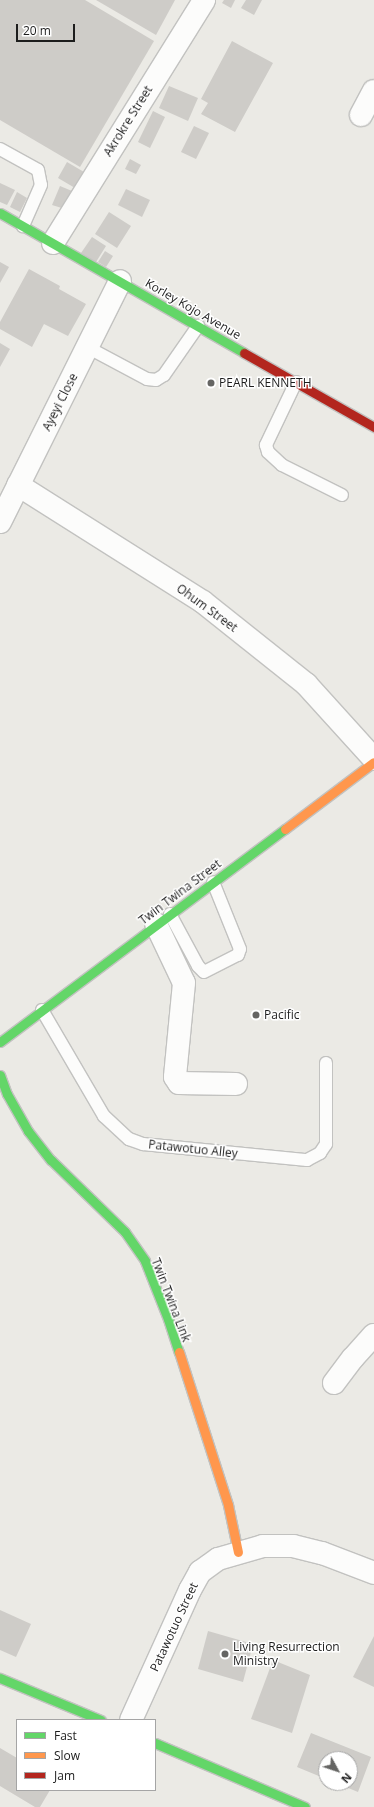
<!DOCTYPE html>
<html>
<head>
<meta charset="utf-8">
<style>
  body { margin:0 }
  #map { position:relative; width:374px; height:1807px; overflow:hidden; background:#ebeae5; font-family:"Open Sans",sans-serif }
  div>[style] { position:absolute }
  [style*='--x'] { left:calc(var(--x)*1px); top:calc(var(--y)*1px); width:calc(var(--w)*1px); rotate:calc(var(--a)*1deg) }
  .building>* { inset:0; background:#ceccc8 }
  .roads { filter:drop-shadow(1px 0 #c2c2c0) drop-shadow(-1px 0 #c2c2c0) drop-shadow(0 1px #c2c2c0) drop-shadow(0 -1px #c2c2c0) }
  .lane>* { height:12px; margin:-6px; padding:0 6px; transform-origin:6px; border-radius:6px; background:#fcfcfb }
  .street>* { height:22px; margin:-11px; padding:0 11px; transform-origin:11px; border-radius:11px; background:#fcfcfb }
  .fast>* { height:9px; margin:-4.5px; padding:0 4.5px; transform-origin:4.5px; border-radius:4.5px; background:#63d668 }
  .slow>* { height:9px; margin:-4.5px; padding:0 4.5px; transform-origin:4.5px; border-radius:4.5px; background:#ff974d }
  .jam>* { height:9px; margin:-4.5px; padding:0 4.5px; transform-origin:4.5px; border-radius:4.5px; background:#b3261e }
  .dots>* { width:11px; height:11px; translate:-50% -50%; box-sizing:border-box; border:2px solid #fff; border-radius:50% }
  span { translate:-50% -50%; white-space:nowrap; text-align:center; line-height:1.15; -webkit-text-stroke:3px #fff; paint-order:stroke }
  .street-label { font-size:12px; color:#1d1d1d }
  .poi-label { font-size:12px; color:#1d1d1d }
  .left { translate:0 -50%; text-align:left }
  .legend { position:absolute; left:16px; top:1719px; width:140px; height:72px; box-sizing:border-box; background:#fff; border:1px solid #a5a5a5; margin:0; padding:5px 7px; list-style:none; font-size:12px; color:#1d1d1d }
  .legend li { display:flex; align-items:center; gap:8px; height:20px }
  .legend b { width:20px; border:1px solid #a5a5a5 }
  .north { position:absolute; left:318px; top:1751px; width:40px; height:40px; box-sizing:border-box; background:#fff; border:1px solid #a5a5a5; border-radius:50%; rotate:130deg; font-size:11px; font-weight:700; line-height:16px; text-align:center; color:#1d1d1d }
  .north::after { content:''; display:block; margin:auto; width:14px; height:18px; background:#656563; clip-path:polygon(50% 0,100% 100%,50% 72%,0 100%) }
  .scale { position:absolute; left:16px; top:24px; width:59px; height:18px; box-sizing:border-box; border:2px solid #1d1d1d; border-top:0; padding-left:5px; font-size:12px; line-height:14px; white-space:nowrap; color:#1d1d1d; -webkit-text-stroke:3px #fff; paint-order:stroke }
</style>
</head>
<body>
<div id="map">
  <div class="building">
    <div style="clip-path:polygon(0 0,85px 0,154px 41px,80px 167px,0 120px)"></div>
    <div style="clip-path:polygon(96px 0,175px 0,156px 35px)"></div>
    <div style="clip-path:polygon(224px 0,235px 0,231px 8px,222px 3px)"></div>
    <div style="clip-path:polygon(246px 0,262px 0,254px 15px,241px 8px)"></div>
    <div style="clip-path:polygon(232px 41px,273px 63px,235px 132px,201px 114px,208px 103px,201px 99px)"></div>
    <div style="clip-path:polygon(169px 86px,198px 98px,188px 121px,159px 108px)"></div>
    <div style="clip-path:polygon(153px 111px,165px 117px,150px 148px,138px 142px)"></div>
    <div style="clip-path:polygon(194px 126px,209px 133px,196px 159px,181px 152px)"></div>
    <div style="clip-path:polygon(130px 159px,141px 165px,136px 174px,125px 169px)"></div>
    <div style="clip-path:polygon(67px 162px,84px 172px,75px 188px,58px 178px)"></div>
    <div style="clip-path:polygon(0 183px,15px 190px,7px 205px,0 202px)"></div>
    <div style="clip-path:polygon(60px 186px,72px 191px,65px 209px,52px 205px)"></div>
    <div style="clip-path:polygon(126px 189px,150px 200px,142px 217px,118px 205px)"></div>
    <div style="clip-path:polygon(17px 192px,27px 198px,20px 212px,10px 207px)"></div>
    <div style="clip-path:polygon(109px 212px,131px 226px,117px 248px,95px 234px)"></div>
    <div style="clip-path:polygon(92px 237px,106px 246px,96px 262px,81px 253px)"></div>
    <div style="clip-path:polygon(105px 251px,113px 256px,106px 267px,98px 262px)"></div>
    <div style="clip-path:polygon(0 262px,9px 267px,0 283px)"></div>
    <div style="clip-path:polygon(29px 269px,60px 286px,59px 289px,86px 304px,68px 336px,44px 324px,32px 347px,0 329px,0 322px)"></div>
    <div style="clip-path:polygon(0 343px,10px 349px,0 367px)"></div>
    <div style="clip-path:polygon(0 1610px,31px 1624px,16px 1657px,0 1650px)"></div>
    <div style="clip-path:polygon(208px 1631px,253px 1644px,243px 1682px,198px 1669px)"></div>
    <div style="clip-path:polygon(374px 1636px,374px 1687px,353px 1677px)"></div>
    <div style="clip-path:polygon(273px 1660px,310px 1675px,292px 1733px,251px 1719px)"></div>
    <div style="clip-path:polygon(311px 1733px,371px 1757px,358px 1792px,336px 1783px,350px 1783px,350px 1759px,326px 1759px,326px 1779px,297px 1767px)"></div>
    <div style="clip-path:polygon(0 1748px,17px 1758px,17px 1790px,50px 1790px,40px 1807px,35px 1807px,0 1786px)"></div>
  </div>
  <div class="roads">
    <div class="lane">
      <div style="--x:0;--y:149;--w:43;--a:28.9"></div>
      <div style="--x:38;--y:170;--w:15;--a:79"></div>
      <div style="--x:41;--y:185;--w:45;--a:113.7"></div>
      <div style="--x:87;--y:347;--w:68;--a:28.1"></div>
      <div style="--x:147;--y:379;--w:9;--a:6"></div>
      <div style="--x:156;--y:380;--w:9;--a:-32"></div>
      <div style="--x:164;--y:375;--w:60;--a:-55.2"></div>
      <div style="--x:296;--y:382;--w:70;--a:115.5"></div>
      <div style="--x:266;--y:445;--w:7;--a:74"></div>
      <div style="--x:268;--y:452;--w:19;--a:43"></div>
      <div style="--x:282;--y:465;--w:67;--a:26.6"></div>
      <div style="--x:170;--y:914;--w:59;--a:61.7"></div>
      <div style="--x:198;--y:966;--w:8;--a:45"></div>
      <div style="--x:204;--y:972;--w:38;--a:-27"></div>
      <div style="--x:238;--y:955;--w:6;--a:-72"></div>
      <div style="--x:240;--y:949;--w:72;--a:-111.9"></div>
      <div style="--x:42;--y:1010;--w:123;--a:59.7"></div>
      <div style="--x:104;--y:1116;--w:34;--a:43"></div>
      <div style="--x:129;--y:1139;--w:15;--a:20"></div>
      <div style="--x:143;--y:1144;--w:165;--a:5.6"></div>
      <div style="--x:307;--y:1160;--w:15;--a:-28"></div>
      <div style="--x:320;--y:1153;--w:11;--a:-56"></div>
      <div style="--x:326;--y:1144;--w:81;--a:-90"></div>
    </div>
    <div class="street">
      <div style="--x:361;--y:115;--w:27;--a:-62"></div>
      <div style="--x:53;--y:243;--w:286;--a:-58.1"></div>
      <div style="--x:18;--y:485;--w:219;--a:32.3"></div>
      <div style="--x:203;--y:602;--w:132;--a:38.5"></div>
      <div style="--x:306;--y:684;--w:101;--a:47.8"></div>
      <div style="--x:0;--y:522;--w:269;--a:-63.5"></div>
      <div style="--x:156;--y:924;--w:65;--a:64.6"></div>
      <div style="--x:184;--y:983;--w:94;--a:95.5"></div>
      <div style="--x:175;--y:1077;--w:7;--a:56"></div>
      <div style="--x:179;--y:1083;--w:57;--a:1"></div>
      <div style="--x:334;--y:1383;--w:31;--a:-53"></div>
      <div style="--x:353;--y:1358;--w:31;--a:-48"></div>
      <div style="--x:131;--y:1720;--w:143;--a:-65.6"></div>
      <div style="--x:190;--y:1590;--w:21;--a:-61"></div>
      <div style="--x:200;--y:1572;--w:22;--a:-36"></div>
      <div style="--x:218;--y:1559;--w:47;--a:-16.1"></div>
      <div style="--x:263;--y:1546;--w:30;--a:0"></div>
      <div style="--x:293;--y:1546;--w:30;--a:14"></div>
      <div style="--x:322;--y:1553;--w:56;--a:21"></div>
    </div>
    <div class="fast">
      <div style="--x:0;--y:213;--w:281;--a:29.8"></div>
      <div style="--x:0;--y:1042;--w:356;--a:-36.8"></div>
      <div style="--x:0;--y:1075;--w:20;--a:70"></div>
      <div style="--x:7;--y:1094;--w:43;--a:60.4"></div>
      <div style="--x:28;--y:1131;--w:37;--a:52"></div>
      <div style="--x:51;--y:1160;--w:103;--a:44.2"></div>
      <div style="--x:125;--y:1232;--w:35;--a:55"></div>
      <div style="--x:145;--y:1261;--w:62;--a:68.4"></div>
      <div style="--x:168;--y:1319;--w:35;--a:72"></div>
      <div style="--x:0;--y:1678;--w:109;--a:22.6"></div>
      <div style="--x:155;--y:1743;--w:163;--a:23.1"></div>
    </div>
    <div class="slow">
      <div style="--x:285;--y:829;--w:111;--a:-37"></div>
      <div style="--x:179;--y:1352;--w:161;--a:72.2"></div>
      <div style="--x:228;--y:1505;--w:48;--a:78"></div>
    </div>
    <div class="jam">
      <div style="--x:244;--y:353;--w:150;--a:29.6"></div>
    </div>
  </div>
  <div class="dots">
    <div style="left:211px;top:383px;background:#656563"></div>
    <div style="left:256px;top:1015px;background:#656563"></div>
    <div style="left:225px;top:1654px;background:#656563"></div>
  </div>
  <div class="street-label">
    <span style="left:128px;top:121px;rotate:-58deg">Akrokre Street</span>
    <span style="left:193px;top:309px;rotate:30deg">Korley Kojo Avenue</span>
    <span style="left:60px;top:402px;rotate:-63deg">Ayeyi Close</span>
    <span style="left:207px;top:608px;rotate:36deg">Ohum Street</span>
    <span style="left:180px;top:892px;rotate:-37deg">Twin Twina Street</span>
    <span style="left:193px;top:1149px;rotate:6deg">Patawotuo Alley</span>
    <span style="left:171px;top:1300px;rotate:69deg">Twin Twina Link</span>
    <span style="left:174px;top:1627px;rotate:-65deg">Patawotuo Street</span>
  </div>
  <div class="poi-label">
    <span class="left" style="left:219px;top:383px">PEARL KENNETH</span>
    <span class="left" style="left:264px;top:1015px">Pacific</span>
    <span class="left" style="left:233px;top:1654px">Living Resurrection<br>Ministry</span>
  </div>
  <ul class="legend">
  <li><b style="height:5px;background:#63d668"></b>Fast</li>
  <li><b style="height:5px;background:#ff974d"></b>Slow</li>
  <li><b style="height:5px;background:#b3261e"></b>Jam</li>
  </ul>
  <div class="north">N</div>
  <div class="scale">20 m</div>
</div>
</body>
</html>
